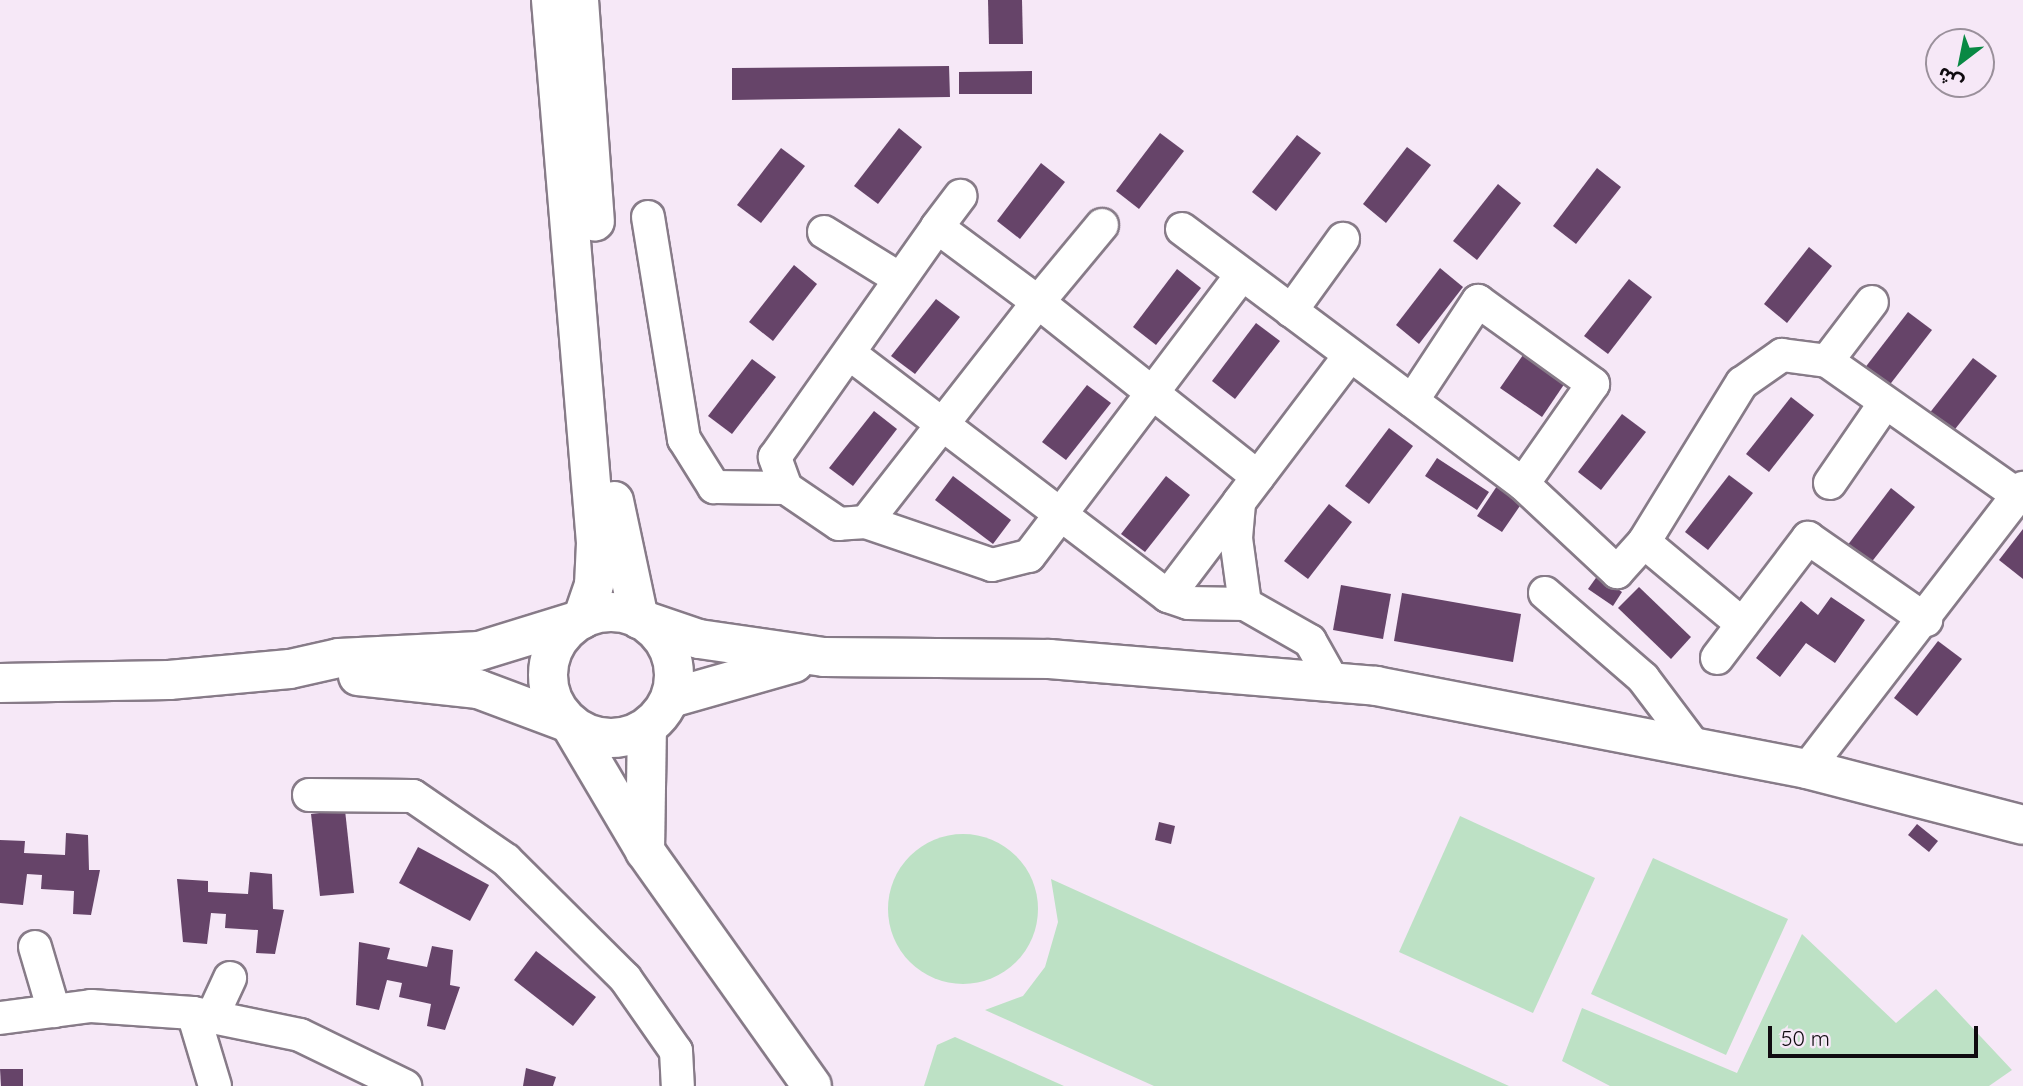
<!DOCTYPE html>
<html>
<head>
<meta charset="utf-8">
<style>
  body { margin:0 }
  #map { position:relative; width:2023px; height:1086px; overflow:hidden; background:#f6e8f7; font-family:Quicksand,"Noto Sans Arabic",sans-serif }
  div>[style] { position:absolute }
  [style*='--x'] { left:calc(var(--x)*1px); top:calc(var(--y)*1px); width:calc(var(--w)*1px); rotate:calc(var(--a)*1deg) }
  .green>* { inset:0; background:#bde1c5 }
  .round { border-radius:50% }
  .building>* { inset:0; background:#664469 }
  .roads { filter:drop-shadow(2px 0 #877b88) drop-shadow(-2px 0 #877b88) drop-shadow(0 2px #877b88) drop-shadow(0 -2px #877b88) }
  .street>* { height:32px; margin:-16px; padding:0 16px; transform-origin:16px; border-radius:16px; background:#fff }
  .secondary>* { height:38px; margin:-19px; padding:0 19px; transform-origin:19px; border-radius:19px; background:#fff }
  .secondary>.ring { margin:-19px; padding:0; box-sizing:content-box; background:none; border:38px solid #fff; border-radius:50% }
  span { translate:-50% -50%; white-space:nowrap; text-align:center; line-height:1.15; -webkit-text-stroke:7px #f6e8f7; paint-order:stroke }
  .north { position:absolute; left:1925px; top:28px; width:70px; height:70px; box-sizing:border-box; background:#f6e8f7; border:2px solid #9a909b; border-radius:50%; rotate:212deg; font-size:19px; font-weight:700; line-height:28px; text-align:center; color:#100b10 }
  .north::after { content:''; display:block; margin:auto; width:24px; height:32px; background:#098944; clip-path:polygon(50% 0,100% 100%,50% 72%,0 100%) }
  .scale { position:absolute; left:1768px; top:1026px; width:210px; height:32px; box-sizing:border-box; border:4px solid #100b10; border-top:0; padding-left:9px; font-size:21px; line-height:24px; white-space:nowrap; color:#100b10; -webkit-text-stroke:5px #f6e8f7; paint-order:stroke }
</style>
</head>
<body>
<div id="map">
  <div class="green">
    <div style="clip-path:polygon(1460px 816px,1595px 878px,1533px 1013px,1399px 952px)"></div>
    <div class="round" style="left:888px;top:834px;width:150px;height:150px"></div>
    <div style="clip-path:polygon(1653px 858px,1788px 919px,1726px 1055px,1591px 994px)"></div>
    <div style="clip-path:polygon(1051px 879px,1509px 1086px,1154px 1086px,985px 1010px,1023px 996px,1045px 967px,1058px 922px)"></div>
    <div style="clip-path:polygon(1802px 934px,1896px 1023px,1936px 989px,2012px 1070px,1989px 1086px,1610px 1086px,1562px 1061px,1582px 1008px,1737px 1073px)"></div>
    <div style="clip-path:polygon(955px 1037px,1064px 1086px,924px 1086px,937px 1045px)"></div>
  </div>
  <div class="building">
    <div style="clip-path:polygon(988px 0,1022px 0,1023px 44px,989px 44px)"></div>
    <div style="clip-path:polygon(949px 66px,950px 97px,732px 100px,732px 68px)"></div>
    <div style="clip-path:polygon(1032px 71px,1032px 94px,959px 94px,959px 72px)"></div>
    <div style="clip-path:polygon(899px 128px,922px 147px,878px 204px,854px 186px)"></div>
    <div style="clip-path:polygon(1160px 133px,1184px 151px,1139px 209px,1116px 191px)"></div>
    <div style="clip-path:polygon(1297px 135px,1321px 153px,1276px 211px,1252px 192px)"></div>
    <div style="clip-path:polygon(1407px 147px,1431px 165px,1386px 223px,1363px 204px)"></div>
    <div style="clip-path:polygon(781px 148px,805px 166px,761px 223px,737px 205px)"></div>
    <div style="clip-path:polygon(1041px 163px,1065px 182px,1020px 239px,997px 221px)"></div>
    <div style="clip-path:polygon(1597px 168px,1621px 187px,1576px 244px,1553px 226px)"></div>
    <div style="clip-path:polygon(1498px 184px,1521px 203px,1477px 260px,1453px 241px)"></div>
    <div style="clip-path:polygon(1809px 247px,1832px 266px,1787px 323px,1764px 304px)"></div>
    <div style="clip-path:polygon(794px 265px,817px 284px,773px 341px,749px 322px)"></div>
    <div style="clip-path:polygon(1440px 268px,1463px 287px,1419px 344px,1396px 325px)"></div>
    <div style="clip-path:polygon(1177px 269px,1201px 288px,1156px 345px,1133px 327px)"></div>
    <div style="clip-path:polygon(1629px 279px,1652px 297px,1608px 354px,1584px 336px)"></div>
    <div style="clip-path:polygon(936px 299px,960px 317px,915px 374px,891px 356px)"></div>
    <div style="clip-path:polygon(1908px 312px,1932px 330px,1888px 387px,1864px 369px)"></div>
    <div style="clip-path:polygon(1256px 323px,1280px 341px,1235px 399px,1212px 381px)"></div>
    <div style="clip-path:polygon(1523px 355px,1565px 383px,1542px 417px,1500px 388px)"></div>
    <div style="clip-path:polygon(1973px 358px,1997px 376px,1952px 433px,1928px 415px)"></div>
    <div style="clip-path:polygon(752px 359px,776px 377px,732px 434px,708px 416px)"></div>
    <div style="clip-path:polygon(1087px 385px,1111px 403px,1066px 460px,1042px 442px)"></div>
    <div style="clip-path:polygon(1791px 397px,1814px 415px,1769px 472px,1746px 454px)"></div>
    <div style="clip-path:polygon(874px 411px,897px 429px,853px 486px,829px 468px)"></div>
    <div style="clip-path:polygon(1622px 414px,1646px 432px,1601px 490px,1578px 472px)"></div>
    <div style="clip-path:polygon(1389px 428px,1413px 446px,1369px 504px,1345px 486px)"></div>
    <div style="clip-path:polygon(1437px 458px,1489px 492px,1477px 510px,1425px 476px)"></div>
    <div style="clip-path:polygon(1729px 475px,1753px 493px,1708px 550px,1685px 532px)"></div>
    <div style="clip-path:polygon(953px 476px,1011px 520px,993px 544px,935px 500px)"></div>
    <div style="clip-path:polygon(1166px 476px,1190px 495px,1145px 552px,1121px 534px)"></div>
    <div style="clip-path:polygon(1499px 483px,1524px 500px,1502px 532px,1477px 516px)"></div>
    <div style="clip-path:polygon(1891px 488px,1915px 507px,1870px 564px,1847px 546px)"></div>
    <div style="clip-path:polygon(1329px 504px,1352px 522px,1308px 579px,1284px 561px)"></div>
    <div style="clip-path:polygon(2023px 529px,2023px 579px,1999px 560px)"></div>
    <div style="clip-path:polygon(1598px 575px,1622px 592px,1613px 606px,1588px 589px)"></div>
    <div style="clip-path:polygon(1341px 585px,1391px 594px,1383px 639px,1333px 630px)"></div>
    <div style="clip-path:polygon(1639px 587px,1691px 637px,1671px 659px,1618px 608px)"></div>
    <div style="clip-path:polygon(1402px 593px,1521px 614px,1513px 662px,1394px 641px)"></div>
    <div style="clip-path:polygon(1831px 597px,1865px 620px,1835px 663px,1806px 643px,1780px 677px,1756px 658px,1801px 601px,1818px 615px)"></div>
    <div style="clip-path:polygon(1938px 641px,1962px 659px,1917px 716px,1894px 698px)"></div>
    <div style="clip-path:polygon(345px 810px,354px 893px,320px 896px,311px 814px)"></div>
    <div style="clip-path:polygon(1159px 822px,1175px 826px,1171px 844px,1155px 840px)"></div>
    <div style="clip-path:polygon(1917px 824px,1938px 841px,1929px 852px,1908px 835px)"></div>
    <div style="clip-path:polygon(66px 833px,88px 835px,89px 870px,100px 870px,91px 915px,73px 914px,74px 891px,41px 889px,42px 875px,27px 874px,23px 905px,0 903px,0 840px,25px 841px,24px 853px,65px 855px)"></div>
    <div style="clip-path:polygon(418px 847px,489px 885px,470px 921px,399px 883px)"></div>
    <div style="clip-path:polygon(250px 872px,272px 874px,273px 909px,284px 910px,275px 954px,256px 953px,258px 930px,225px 928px,226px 914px,211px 913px,207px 944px,183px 942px,177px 879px,208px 881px,208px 892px,248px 894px)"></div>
    <div style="clip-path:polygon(359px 942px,390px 948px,387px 959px,427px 967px,432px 946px,453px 950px,450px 985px,460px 987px,445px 1030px,427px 1026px,431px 1004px,399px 997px,402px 983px,387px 980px,379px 1010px,356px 1005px)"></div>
    <div style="clip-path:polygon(536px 951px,596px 997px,573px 1026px,514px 980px)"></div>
    <div style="clip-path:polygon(526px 1068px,556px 1077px,553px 1086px,523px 1086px)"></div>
    <div style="clip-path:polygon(0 1069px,23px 1069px,23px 1086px,1px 1086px)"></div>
  </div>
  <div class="roads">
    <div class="street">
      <div style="--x:648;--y:217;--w:225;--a:80.8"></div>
      <div style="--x:684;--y:439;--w:57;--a:58"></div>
      <div style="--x:714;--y:487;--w:72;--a:0.8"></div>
      <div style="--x:1102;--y:225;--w:100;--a:129.7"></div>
      <div style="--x:1038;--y:302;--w:279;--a:128"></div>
      <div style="--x:866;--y:522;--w:27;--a:176"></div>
      <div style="--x:839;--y:524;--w:64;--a:-145.8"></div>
      <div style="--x:786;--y:488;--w:33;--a:-110"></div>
      <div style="--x:775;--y:457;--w:281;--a:-54.8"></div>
      <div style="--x:937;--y:227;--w:126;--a:36.6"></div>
      <div style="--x:1038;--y:302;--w:281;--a:38.5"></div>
      <div style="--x:937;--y:227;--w:39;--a:-53"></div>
      <div style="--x:1182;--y:229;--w:426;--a:36.8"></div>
      <div style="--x:1523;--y:484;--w:129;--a:43.1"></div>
      <div style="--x:1617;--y:572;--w:40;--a:-48"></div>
      <div style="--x:1644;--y:542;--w:187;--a:-58.4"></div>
      <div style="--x:1742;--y:383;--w:49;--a:-35"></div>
      <div style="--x:1782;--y:355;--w:45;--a:7.6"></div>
      <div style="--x:1827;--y:361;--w:233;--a:35.1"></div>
      <div style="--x:2018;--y:495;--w:9;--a:-54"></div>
      <div style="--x:824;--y:232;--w:89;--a:31.7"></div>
      <div style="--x:1291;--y:311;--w:89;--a:-54.2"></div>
      <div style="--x:850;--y:354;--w:400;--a:37.3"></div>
      <div style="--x:1168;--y:596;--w:21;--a:19"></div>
      <div style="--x:1188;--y:603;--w:57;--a:1"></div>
      <div style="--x:1827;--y:361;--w:74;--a:-52.7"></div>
      <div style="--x:1412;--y:401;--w:120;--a:-56.6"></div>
      <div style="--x:1478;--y:301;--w:142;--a:35.8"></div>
      <div style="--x:1593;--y:384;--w:122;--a:125"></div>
      <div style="--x:1830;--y:483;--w:97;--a:-55.5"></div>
      <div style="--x:866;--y:522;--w:133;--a:18.8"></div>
      <div style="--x:992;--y:565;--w:38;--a:-14"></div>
      <div style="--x:1029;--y:556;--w:353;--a:-52.9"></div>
      <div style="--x:1644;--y:542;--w:128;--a:39.9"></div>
      <div style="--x:1545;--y:593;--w:130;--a:40.9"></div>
      <div style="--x:1643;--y:678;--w:86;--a:53"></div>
      <div style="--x:1168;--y:596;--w:118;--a:-52.9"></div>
      <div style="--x:1717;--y:658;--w:151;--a:-52.8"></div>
      <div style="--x:1808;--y:538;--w:144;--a:34.8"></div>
      <div style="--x:1332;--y:680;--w:45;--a:-119.4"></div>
      <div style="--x:1310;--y:641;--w:75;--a:-150.4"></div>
      <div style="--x:1245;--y:604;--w:67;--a:-97.8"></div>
      <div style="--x:1236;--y:538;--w:36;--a:-85"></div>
      <div style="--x:1239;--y:502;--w:184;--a:-52.9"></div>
      <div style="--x:1807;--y:769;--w:346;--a:-52.4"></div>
      <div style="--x:309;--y:795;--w:104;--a:0.6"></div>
      <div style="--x:413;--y:796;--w:113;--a:34.5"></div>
      <div style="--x:506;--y:860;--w:168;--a:44.8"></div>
      <div style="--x:625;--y:978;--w:89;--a:55.1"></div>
      <div style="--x:676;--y:1051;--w:35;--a:87"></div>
      <div style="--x:35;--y:947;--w:67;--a:73.5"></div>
      <div style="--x:193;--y:1013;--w:76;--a:73.2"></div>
      <div style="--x:212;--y:1017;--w:43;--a:-65.2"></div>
      <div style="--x:0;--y:1018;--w:92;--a:-7.5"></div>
      <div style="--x:91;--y:1006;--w:102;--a:3.9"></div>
      <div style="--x:193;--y:1013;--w:109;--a:11.6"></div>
      <div style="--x:300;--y:1035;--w:117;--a:25.9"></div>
    </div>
    <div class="secondary">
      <div style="--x:551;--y:0;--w:545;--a:85.26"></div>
      <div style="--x:596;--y:543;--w:42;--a:92.7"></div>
      <div style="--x:594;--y:585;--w:36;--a:109"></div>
      <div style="--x:579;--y:0;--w:222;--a:85.9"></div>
      <div style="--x:614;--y:501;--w:121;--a:78"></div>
      <div class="ring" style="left:548px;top:612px;width:88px;height:88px"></div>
      <div style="--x:640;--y:619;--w:62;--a:18.7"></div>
      <div style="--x:699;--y:639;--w:126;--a:8.2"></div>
      <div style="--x:824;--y:657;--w:226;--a:0.5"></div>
      <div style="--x:1050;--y:659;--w:327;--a:4.7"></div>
      <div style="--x:1376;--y:686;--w:439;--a:10.9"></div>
      <div style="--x:1807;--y:769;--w:223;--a:14.5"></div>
      <div style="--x:358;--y:676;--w:121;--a:6.2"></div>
      <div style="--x:478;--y:689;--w:97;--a:20.5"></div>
      <div style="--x:0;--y:683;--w:169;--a:-1"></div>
      <div style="--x:169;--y:680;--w:121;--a:-5.2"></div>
      <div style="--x:290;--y:669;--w:50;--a:-12.7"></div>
      <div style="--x:339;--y:658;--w:140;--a:-2.9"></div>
      <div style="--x:479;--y:651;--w:106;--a:-17.1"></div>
      <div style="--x:671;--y:698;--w:128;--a:-15.9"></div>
      <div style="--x:570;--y:724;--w:147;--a:59.4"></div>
      <div style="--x:645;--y:851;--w:288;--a:54.6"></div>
      <div style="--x:645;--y:851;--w:123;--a:-89.1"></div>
    </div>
  </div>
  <div class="north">ش</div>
  <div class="scale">50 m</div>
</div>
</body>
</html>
